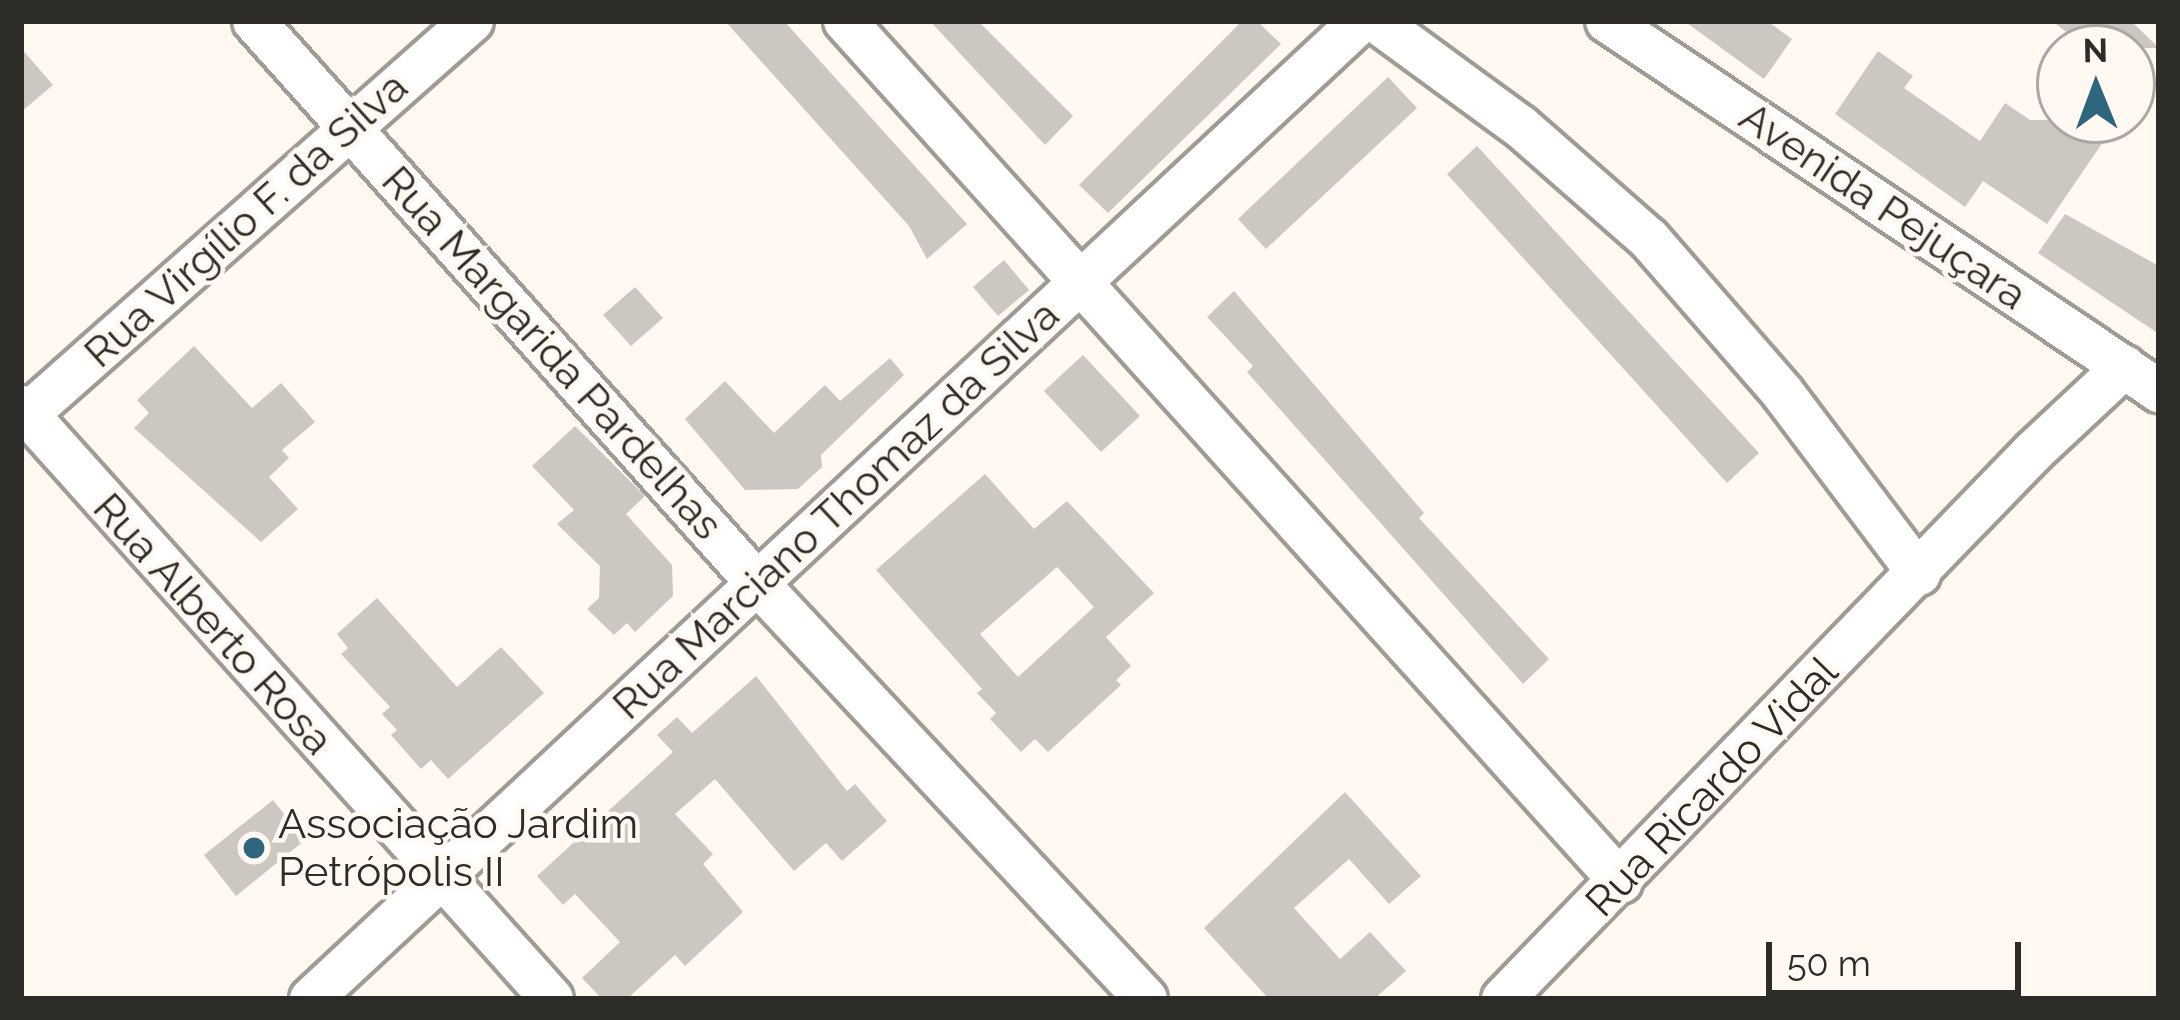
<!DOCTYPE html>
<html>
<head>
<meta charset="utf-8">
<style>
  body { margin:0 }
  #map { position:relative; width:2180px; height:1020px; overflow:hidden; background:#fff9f2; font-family:Raleway,sans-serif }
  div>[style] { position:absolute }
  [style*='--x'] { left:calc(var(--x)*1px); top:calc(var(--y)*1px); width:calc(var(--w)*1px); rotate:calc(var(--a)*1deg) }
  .building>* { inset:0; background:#ccc7c0 }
  .roads { filter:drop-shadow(3px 0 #a09b94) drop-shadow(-3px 0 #a09b94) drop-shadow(0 3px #a09b94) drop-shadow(0 -3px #a09b94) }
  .minor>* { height:42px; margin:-21px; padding:0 21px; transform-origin:21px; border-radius:21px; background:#fff }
  .dots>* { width:33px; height:33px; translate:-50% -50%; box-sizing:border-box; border:6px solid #fff9f2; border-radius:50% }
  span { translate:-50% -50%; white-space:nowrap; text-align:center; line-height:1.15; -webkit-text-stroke:9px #fff9f2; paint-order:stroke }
  .street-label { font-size:42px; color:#2e2c29 }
  .poi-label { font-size:42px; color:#2e2c29 }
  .left { translate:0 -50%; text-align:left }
  .frame { position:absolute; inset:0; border:24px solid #2e2c29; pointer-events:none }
  .north { position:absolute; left:2036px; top:24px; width:120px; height:120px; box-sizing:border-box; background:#fff9f2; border:3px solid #aba7a2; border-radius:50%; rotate:359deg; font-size:33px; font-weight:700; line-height:48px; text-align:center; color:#2e2c29 }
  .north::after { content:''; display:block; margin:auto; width:42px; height:54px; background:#2e6680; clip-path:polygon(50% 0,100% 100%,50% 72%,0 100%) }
  .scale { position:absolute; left:1766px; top:942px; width:255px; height:54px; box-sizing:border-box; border:6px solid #2e2c29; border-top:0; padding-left:15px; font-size:36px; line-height:42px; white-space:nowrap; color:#2e2c29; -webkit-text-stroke:9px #fff9f2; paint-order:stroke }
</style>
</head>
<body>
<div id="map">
  <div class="building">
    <div style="clip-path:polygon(725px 21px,784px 21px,967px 224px,927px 259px,909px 226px)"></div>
    <div style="clip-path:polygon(930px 21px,978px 21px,1073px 116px,1045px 145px)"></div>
    <div style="clip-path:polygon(1242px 21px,1257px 21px,1281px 44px,1108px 213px,1079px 185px)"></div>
    <div style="clip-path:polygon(1684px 21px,1767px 21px,1792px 39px,1764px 79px)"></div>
    <div style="clip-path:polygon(2052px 21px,2131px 21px,2159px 48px,2087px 48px)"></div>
    <div style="clip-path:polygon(21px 48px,53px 85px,21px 112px)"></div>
    <div style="clip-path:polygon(1878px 51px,1913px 76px,1904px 88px,1980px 141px,2005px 103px,2030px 120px,2118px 120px,2047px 224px,1983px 181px,1965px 207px,1835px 114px)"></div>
    <div style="clip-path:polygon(1388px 77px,1417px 108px,1266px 249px,1238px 219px)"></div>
    <div style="clip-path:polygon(1477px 146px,1759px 453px,1727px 483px,1447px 174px)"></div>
    <div style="clip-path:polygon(2065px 214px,2159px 266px,2159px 334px,2038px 253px)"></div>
    <div style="clip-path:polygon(1004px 260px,1029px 290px,998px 316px,973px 287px)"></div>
    <div style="clip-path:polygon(635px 287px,663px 318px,631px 346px,603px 315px)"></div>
    <div style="clip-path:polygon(1234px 291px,1424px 513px,1419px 518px,1549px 659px,1523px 684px,1247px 372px,1253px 366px,1207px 317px)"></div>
    <div style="clip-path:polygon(194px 346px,252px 408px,281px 383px,315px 422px,282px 450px,289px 458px,269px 477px,298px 509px,261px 542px,134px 428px,149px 413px,137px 400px)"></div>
    <div style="clip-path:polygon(1083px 355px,1140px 416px,1101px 452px,1044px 391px)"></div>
    <div style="clip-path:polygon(890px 358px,904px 375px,821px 455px,822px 467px,798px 489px,745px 490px,685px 419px,725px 381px,774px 433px,825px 385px,840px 401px)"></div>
    <div style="clip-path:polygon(575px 426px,645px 496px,626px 514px,672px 565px,673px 596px,635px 632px,627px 623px,614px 635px,587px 609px,599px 598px,600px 566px,557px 524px,574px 510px,532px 466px)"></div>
    <div style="clip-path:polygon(evenodd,985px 474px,1034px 529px,1067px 501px,1154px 593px,1106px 637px,1131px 666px,1116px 680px,1121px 685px,1048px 752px,1035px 739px,1021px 752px,990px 719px,996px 713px,977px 693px,982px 689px,876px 570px,985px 474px,1057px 567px,1094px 607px,1018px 677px,980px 634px,1057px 567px)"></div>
    <div style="clip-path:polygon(377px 598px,457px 687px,501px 647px,544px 693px,448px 779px,431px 760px,421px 769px,391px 735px,397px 730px,382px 714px,390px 707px,341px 654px,348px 648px,337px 634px)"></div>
    <div style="clip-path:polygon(756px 676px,847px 791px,855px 784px,887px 821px,842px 861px,826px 843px,794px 871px,715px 779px,675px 814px,713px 854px,703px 864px,743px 912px,685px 966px,675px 955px,627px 999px,602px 999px,582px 978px,620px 942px,575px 894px,563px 905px,537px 876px,673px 752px,657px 735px,677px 717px,692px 733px)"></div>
    <div style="clip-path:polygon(1345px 792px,1421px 876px,1389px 904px,1349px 859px,1294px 908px,1340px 959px,1370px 932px,1406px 971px,1374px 999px,1269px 999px,1204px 928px)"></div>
    <div style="clip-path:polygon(273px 800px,305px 840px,236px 896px,204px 855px)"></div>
  </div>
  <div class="roads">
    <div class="minor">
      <div style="--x:254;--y:21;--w:756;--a:48.16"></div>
      <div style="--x:758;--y:584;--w:568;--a:46.93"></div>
      <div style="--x:845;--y:21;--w:1159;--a:47.97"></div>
      <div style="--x:1376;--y:21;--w:180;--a:36.2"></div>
      <div style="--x:1521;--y:127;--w:170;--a:41.2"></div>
      <div style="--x:1649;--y:239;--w:203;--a:49"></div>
      <div style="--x:1782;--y:392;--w:228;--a:53"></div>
      <div style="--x:1607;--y:21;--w:665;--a:33.83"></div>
      <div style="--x:21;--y:407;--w:795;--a:48.11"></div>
      <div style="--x:21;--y:420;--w:602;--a:-41.5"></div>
      <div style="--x:311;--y:999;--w:1435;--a:-42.97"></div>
      <div style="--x:1503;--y:999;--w:762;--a:-45.9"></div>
      <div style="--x:2033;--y:452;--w:125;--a:-43"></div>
    </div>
  </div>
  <div class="dots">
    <div style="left:254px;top:848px;background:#2e6680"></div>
  </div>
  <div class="street-label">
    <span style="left:1883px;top:206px;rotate:34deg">Avenida Pejuçara</span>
    <span style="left:246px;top:220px;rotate:-42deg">Rua Virgílio F. da Silva</span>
    <span style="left:552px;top:353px;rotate:48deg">Rua Margarida Pardelhas</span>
    <span style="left:836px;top:510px;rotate:-43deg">Rua Marciano Thomaz da Silva</span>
    <span style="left:213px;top:624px;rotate:48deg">Rua Alberto Rosa</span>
    <span style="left:1712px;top:787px;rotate:-46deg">Rua Ricardo Vidal</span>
  </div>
  <div class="poi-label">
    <span class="left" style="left:278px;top:848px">Associação Jardim<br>Petrópolis II</span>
  </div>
  <div class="frame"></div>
  <div class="north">N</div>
  <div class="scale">50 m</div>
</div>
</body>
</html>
